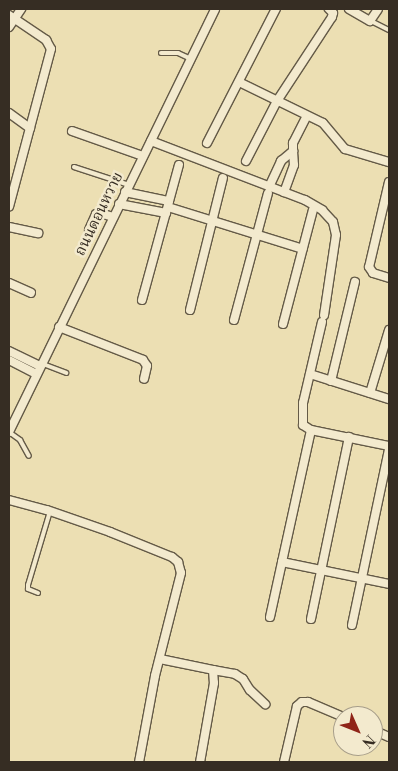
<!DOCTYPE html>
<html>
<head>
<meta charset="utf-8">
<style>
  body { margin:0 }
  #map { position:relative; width:398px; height:771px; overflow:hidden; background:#ecdfb3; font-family:"Libre Bodoni","Noto Serif Thai",serif }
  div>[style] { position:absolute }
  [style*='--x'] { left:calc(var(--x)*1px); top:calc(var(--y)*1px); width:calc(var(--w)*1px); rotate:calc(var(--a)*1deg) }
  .roads { filter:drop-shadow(1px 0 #645a47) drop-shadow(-1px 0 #645a47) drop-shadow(0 1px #645a47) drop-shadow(0 -1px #645a47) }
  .lane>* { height:4px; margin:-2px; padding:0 2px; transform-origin:2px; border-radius:2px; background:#f3eace }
  .street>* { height:8px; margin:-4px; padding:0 4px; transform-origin:4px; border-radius:4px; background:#f3eace }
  span { translate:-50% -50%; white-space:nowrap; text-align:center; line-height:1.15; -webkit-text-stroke:5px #f3eace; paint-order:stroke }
  .street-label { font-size:15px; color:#362d23 }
  .frame { position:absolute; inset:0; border:10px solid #362d23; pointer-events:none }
  .north { position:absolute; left:333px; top:706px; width:50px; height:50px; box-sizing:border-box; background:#f3eace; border:1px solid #a79e8a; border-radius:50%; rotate:134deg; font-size:14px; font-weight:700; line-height:20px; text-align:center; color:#362d23 }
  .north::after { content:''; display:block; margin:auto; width:18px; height:22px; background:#8f2418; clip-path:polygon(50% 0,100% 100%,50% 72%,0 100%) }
</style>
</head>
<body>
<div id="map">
  <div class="roads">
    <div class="lane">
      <div style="--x:371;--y:21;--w:20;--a:27"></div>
      <div style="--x:161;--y:53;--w:17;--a:0"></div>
      <div style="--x:178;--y:53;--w:14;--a:25"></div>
      <div style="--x:74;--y:167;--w:58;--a:18.1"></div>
      <div style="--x:43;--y:364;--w:25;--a:21"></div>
      <div style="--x:9;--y:432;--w:14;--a:36"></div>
      <div style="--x:20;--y:440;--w:18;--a:61"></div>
      <div style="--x:38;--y:593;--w:11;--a:-158"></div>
      <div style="--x:28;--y:589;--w:4;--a:-90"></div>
      <div style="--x:28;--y:585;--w:77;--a:-73.4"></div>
    </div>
    <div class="street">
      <div style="--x:349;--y:9;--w:24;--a:30"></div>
      <div style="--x:370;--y:21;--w:14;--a:-56"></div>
      <div style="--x:9;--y:15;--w:45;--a:34"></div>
      <div style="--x:46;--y:40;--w:10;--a:61"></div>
      <div style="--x:51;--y:49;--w:163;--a:104.9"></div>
      <div style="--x:9;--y:27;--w:22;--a:-56"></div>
      <div style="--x:239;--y:82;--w:93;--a:26"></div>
      <div style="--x:323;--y:123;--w:34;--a:50"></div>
      <div style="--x:345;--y:149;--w:46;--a:16.5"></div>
      <div style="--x:9;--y:113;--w:26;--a:36"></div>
      <div style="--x:72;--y:131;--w:75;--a:19.4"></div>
      <div style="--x:151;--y:141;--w:165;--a:21"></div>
      <div style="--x:305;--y:200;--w:20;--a:30"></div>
      <div style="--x:322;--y:210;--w:16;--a:47"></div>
      <div style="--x:333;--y:222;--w:13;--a:77"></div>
      <div style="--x:336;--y:235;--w:81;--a:98.5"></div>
      <div style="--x:207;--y:143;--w:151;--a:-62.8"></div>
      <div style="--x:293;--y:151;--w:8;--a:-90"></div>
      <div style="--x:293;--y:143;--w:30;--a:-63"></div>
      <div style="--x:246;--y:161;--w:68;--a:-62.7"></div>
      <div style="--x:277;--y:101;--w:100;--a:-56.8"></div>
      <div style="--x:332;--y:17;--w:4;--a:-76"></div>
      <div style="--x:333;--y:13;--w:6;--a:-135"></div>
      <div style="--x:389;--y:182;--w:87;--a:103.2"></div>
      <div style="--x:369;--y:267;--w:7;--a:56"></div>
      <div style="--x:373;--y:273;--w:17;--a:17"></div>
      <div style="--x:269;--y:187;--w:29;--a:-65"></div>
      <div style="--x:281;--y:161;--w:16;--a:-40"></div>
      <div style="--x:293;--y:151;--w:14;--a:86"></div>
      <div style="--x:294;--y:165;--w:29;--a:110"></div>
      <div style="--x:125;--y:192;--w:45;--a:11.6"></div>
      <div style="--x:119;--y:204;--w:48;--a:10.8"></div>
      <div style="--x:168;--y:207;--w:141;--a:17.3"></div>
      <div style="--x:9;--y:227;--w:30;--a:12"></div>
      <div style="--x:89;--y:230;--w:17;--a:-66"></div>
      <div style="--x:96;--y:214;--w:4;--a:-14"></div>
      <div style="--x:100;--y:213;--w:14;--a:17"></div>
      <div style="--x:9;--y:283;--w:24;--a:24"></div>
      <div style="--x:142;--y:300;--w:140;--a:-74.7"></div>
      <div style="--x:190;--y:310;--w:136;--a:-76"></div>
      <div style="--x:234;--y:320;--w:131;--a:-75"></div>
      <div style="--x:322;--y:322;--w:83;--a:103.2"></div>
      <div style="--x:303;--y:403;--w:22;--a:90"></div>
      <div style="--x:303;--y:425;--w:9;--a:32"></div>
      <div style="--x:311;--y:430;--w:80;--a:11.6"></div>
      <div style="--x:283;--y:324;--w:118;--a:-75.3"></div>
      <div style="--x:59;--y:327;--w:90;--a:21.4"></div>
      <div style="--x:143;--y:360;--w:7;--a:56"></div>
      <div style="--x:147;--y:366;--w:13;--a:103"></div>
      <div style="--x:9;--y:351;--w:34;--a:26"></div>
      <div style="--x:9;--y:360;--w:31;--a:27"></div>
      <div style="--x:310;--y:374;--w:83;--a:17.6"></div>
      <div style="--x:331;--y:381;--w:102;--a:-76.4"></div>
      <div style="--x:370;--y:393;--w:66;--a:-73.2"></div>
      <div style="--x:9;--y:432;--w:470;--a:-64"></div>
      <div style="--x:9;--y:500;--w:39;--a:15"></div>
      <div style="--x:47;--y:510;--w:67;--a:19.2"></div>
      <div style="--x:110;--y:532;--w:67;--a:22"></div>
      <div style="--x:172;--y:557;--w:8;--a:40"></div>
      <div style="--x:178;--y:562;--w:11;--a:75"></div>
      <div style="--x:181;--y:573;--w:106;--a:104.2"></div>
      <div style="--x:155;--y:676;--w:87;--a:100.5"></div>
      <div style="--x:282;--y:562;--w:135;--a:-77.6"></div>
      <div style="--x:270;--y:617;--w:56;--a:-77.7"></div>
      <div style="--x:282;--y:562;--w:109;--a:11.6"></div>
      <div style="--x:311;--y:619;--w:186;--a:-78.2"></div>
      <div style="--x:352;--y:625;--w:180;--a:-78.1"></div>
      <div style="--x:160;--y:659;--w:54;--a:11.7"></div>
      <div style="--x:213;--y:670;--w:13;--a:86"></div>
      <div style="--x:214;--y:683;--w:80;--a:100"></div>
      <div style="--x:213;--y:670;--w:22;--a:10"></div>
      <div style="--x:235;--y:674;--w:9;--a:32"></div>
      <div style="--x:243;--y:679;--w:13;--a:58"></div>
      <div style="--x:250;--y:690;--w:21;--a:43"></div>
      <div style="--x:373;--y:730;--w:17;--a:24"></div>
      <div style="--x:284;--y:762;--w:57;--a:-76.9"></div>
      <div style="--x:297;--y:706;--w:6;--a:-39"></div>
      <div style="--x:302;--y:702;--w:6;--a:0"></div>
      <div style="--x:308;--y:702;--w:38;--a:23"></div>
    </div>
  </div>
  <div class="street-label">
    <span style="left:99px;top:214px;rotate:-64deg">ถนนดอนหวาย</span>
  </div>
  <div class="frame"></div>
  <div class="north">N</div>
</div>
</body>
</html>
